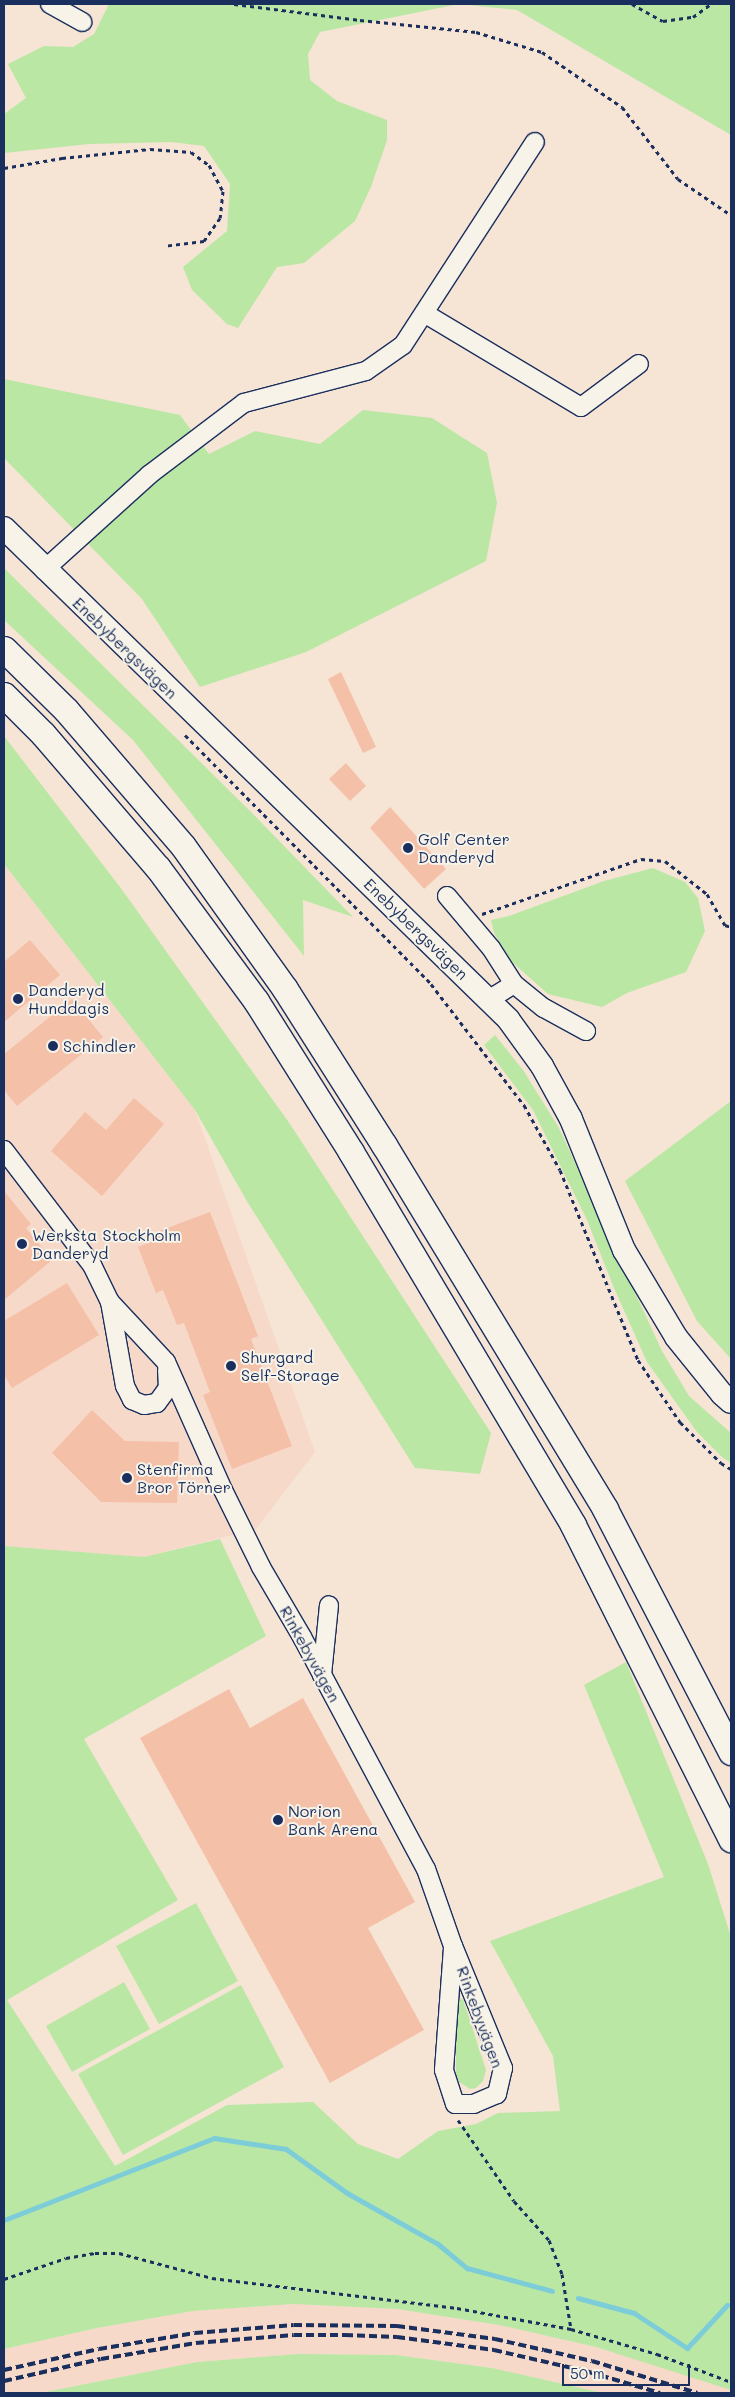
<!DOCTYPE html>
<html>
<head>
<meta charset="utf-8">
<style>
  body { margin:0 }
  #map { position:relative; width:735px; height:2397px; overflow:hidden; background:#f6e4d5; font-family:Mali,sans-serif }
  div>[style] { position:absolute }
  [style*='--x'] { left:calc(var(--x)*1px); top:calc(var(--y)*1px); width:calc(var(--w)*1px); rotate:calc(var(--a)*1deg) }
  .built>* { inset:0; background:#f6d9c8 }
  .green>* { inset:0; background:#bbe7a5 }
  .stream>* { height:5px; margin:-2.5px; padding:0 2.5px; transform-origin:2.5px; border-radius:2.5px; background:#7dcdd9 }
  .building>* { inset:0; background:#f5c0a8 }
  .path>* { height:3px; margin-top:-1.5px; transform-origin:0; background:repeating-linear-gradient(90deg,#1b2f5e 0 4px,transparent 0 8px) }
  .roads { filter:drop-shadow(1px 0 #1b2f5e) drop-shadow(-1px 0 #1b2f5e) drop-shadow(0 1px #1b2f5e) drop-shadow(0 -1px #1b2f5e) }
  .minor>* { height:18px; margin:-9px; padding:0 9px; transform-origin:9px; border-radius:9px; background:#f7f3e8 }
  .major>* { height:22px; margin:-11px; padding:0 11px; transform-origin:11px; border-radius:11px; background:#f7f3e8 }
  .highway>* { height:25px; margin:-12.5px; padding:0 12.5px; transform-origin:12.5px; border-radius:12.5px; background:#f7f3e8 }
  .rail>* { height:4px; margin-top:-2px; transform-origin:0; background:repeating-linear-gradient(90deg,#1b2f5e 0 8px,transparent 0 12px) }
  .dots>* { width:14px; height:14px; translate:-50% -50%; box-sizing:border-box; border:2px solid #f7f3e8; border-radius:50% }
  span { translate:-50% -50%; white-space:nowrap; text-align:center; line-height:1.15; -webkit-text-stroke:4px #f7f3e8; paint-order:stroke }
  .street-label { font-size:16px; color:#1b2f5e }
  .poi-label { font-size:16px; color:#1b2f5e }
  .left { translate:0 -50%; text-align:left }
  .frame { position:absolute; inset:0; border:5px solid #1b2f5e; pointer-events:none }
  .scale { position:absolute; left:562px; top:2364px; width:128px; height:22px; box-sizing:border-box; border:2px solid #1b2f5e; border-top:0; padding-left:6px; font-size:15px; line-height:18px; white-space:nowrap; color:#1b2f5e; -webkit-text-stroke:4px #f7f3e8; paint-order:stroke }
</style>
</head>
<body>
<div id="map">
  <div class="built">
    <div style="clip-path:polygon(4px 864px,195px 1110px,315px 1452px,256px 1529px,144px 1557px,4px 1546px)"></div>
    <div style="clip-path:polygon(293px 2304px,397px 2309px,499px 2325px,596px 2347px,692px 2376px,731px 2390px,731px 2393px,603px 2393px,492px 2368px,396px 2355px,298px 2354px,197px 2362px,40px 2393px,4px 2393px,4px 2349px,97px 2328px,193px 2311px)"></div>
  </div>
  <div class="green">
    <div style="clip-path:polygon(109px 4px,731px 4px,731px 135px,517px 10px,459px 4px,320px 32px,308px 54px,310px 80px,337px 101px,387px 120px,387px 140px,371px 187px,355px 221px,304px 263px,277px 267px,238px 328px,227px 324px,192px 290px,183px 267px,227px 231px,230px 184px,204px 146px,171px 142px,89px 144px,4px 153px,4px 114px,26px 98px,8px 64px,44px 46px,73px 47px,94px 34px)"></div>
    <div style="clip-path:polygon(4px 379px,180px 415px,209px 454px,255px 431px,320px 444px,363px 410px,432px 418px,487px 453px,497px 503px,486px 561px,306px 652px,200px 687px,142px 599px,4px 458px)"></div>
    <div style="clip-path:polygon(4px 568px,251px 812px,353px 917px,303px 900px,304px 956px,133px 740px,4px 620px)"></div>
    <div style="clip-path:polygon(4px 736px,120px 887px,290px 1124px,491px 1433px,480px 1474px,415px 1468px,248px 1203px,195px 1110px,4px 864px)"></div>
    <div style="clip-path:polygon(653px 868px,685px 882px,698px 898px,705px 931px,686px 972px,627px 993px,602px 1007px,548px 994px,512px 962px,494px 933px,491px 920px,509px 916px,604px 881px)"></div>
    <div style="clip-path:polygon(495px 1035px,523px 1070px,559px 1128px,662px 1351px,689px 1396px,731px 1433px,731px 1463px,722px 1457px,697px 1432px,647px 1362px,614px 1288px,587px 1220px,533px 1110px,484px 1045px)"></div>
    <div style="clip-path:polygon(731px 1101px,731px 1359px,697px 1321px,625px 1181px)"></div>
    <div style="clip-path:polygon(220px 1539px,266px 1636px,84px 1739px,178px 1900px,7px 2000px,115px 2166px,227px 2105px,313px 2102px,358px 2144px,398px 2159px,438px 2131px,476px 2124px,498px 2113px,560px 2111px,553px 2056px,490px 1941px,664px 1877px,584px 1685px,626px 1662px,708px 1864px,731px 1937px,731px 2390px,596px 2347px,499px 2325px,397px 2309px,293px 2304px,193px 2311px,97px 2328px,4px 2349px,4px 1546px,144px 1557px)"></div>
    <div style="clip-path:polygon(196px 1903px,238px 1981px,159px 2024px,116px 1946px)"></div>
    <div style="clip-path:polygon(124px 1982px,150px 2029px,72px 2072px,46px 2026px)"></div>
    <div style="clip-path:polygon(241px 1985px,284px 2067px,123px 2155px,78px 2074px)"></div>
    <div style="clip-path:polygon(463px 1999px,486px 2070px,483px 2081px,476px 2088px,470px 2089px,456px 2080px,456px 2008px,458px 2000px)"></div>
    <div style="clip-path:polygon(298px 2354px,396px 2355px,492px 2368px,603px 2393px,40px 2393px,197px 2362px)"></div>
  </div>
  <div class="stream">
    <div style="--x:4;--y:2220;--w:225;--a:-21.3"></div>
    <div style="--x:214;--y:2138;--w:73;--a:8.7"></div>
    <div style="--x:286;--y:2149;--w:75;--a:35.8"></div>
    <div style="--x:347;--y:2193;--w:104;--a:29.3"></div>
    <div style="--x:438;--y:2244;--w:38;--a:40"></div>
    <div style="--x:467;--y:2268;--w:88;--a:15.1"></div>
    <div style="--x:578;--y:2298;--w:58;--a:15"></div>
    <div style="--x:634;--y:2313;--w:64;--a:33.4"></div>
    <div style="--x:687;--y:2348;--w:59;--a:-47.1"></div>
  </div>
  <div class="building">
    <div style="clip-path:polygon(341px 672px,376px 747px,363px 753px,328px 679px)"></div>
    <div style="clip-path:polygon(346px 763px,366px 786px,350px 801px,329px 779px)"></div>
    <div style="clip-path:polygon(390px 807px,446px 869px,424px 889px,370px 828px)"></div>
    <div style="clip-path:polygon(30px 940px,60px 975px,4px 1022px,4px 962px)"></div>
    <div style="clip-path:polygon(72px 999px,103px 1037px,17px 1106px,4px 1090px,4px 1054px)"></div>
    <div style="clip-path:polygon(134px 1098px,164px 1124px,102px 1196px,51px 1151px,85px 1112px,106px 1130px)"></div>
    <div style="clip-path:polygon(4px 1191px,31px 1224px,26px 1228px,52px 1260px,4px 1300px)"></div>
    <div style="clip-path:polygon(210px 1212px,258px 1336px,251px 1339px,292px 1446px,232px 1469px,203px 1395px,210px 1392px,184px 1323px,177px 1325px,163px 1290px,156px 1293px,138px 1247px,154px 1241px,151px 1234px)"></div>
    <div style="clip-path:polygon(67px 1283px,99px 1335px,12px 1388px,4px 1375px,4px 1321px)"></div>
    <div style="clip-path:polygon(92px 1410px,125px 1441px,179px 1442px,177px 1503px,101px 1502px,52px 1453px)"></div>
    <div style="clip-path:polygon(229px 1689px,250px 1728px,303px 1698px,415px 1902px,368px 1928px,424px 2030px,330px 2083px,140px 1738px)"></div>
  </div>
  <div class="path">
    <div style="--x:234;--y:4;--w:127;--a:7.2"></div>
    <div style="--x:360;--y:20;--w:117;--a:5.9"></div>
    <div style="--x:476;--y:32;--w:69;--a:16.9"></div>
    <div style="--x:542;--y:52;--w:97;--a:34.5"></div>
    <div style="--x:622;--y:107;--w:91;--a:52.1"></div>
    <div style="--x:678;--y:179;--w:64;--a:34.2"></div>
    <div style="--x:632;--y:4;--w:35;--a:29"></div>
    <div style="--x:663;--y:21;--w:30;--a:-8"></div>
    <div style="--x:693;--y:17;--w:22;--a:-36"></div>
    <div style="--x:4;--y:168;--w:59;--a:-9.8"></div>
    <div style="--x:62;--y:158;--w:88;--a:-5.8"></div>
    <div style="--x:150;--y:149;--w:41;--a:4.2"></div>
    <div style="--x:191;--y:152;--w:22;--a:36"></div>
    <div style="--x:209;--y:165;--w:30;--a:62"></div>
    <div style="--x:223;--y:191;--w:27;--a:96"></div>
    <div style="--x:220;--y:218;--w:28;--a:125"></div>
    <div style="--x:204;--y:241;--w:38;--a:173"></div>
    <div style="--x:185;--y:735;--w:350;--a:45.3"></div>
    <div style="--x:431;--y:984;--w:153;--a:52.5"></div>
    <div style="--x:524;--y:1105;--w:74;--a:61"></div>
    <div style="--x:560;--y:1170;--w:205;--a:67.7"></div>
    <div style="--x:638;--y:1360;--w:75;--a:55.9"></div>
    <div style="--x:680;--y:1422;--w:58;--a:45"></div>
    <div style="--x:721;--y:1463;--w:12;--a:31"></div>
    <div style="--x:482;--y:914;--w:168;--a:-19.1"></div>
    <div style="--x:641;--y:859;--w:24;--a:5"></div>
    <div style="--x:665;--y:861;--w:53;--a:38.2"></div>
    <div style="--x:707;--y:894;--w:36;--a:60"></div>
    <div style="--x:725;--y:925;--w:6;--a:18"></div>
    <div style="--x:458;--y:2120;--w:98;--a:55.3"></div>
    <div style="--x:514;--y:2201;--w:52;--a:48.1"></div>
    <div style="--x:549;--y:2240;--w:36;--a:69"></div>
    <div style="--x:562;--y:2274;--w:56;--a:80.7"></div>
    <div style="--x:4;--y:2279;--w:65;--a:-18.7"></div>
    <div style="--x:66;--y:2258;--w:29;--a:-10"></div>
    <div style="--x:95;--y:2253;--w:24;--a:0"></div>
    <div style="--x:119;--y:2253;--w:96;--a:15"></div>
    <div style="--x:212;--y:2278;--w:247;--a:7"></div>
    <div style="--x:457;--y:2308;--w:116;--a:10.4"></div>
    <div style="--x:571;--y:2329;--w:90;--a:16.2"></div>
    <div style="--x:657;--y:2354;--w:79;--a:20.7"></div>
  </div>
  <div class="roads">
    <div class="minor">
      <div style="--x:50;--y:4;--w:37;--a:29"></div>
      <div style="--x:424;--y:313;--w:183;--a:30.9"></div>
      <div style="--x:581;--y:407;--w:72;--a:-36.6"></div>
      <div style="--x:44;--y:570;--w:142;--a:-42.1"></div>
      <div style="--x:149;--y:475;--w:119;--a:-37.2"></div>
      <div style="--x:244;--y:403;--w:126;--a:-14.7"></div>
      <div style="--x:366;--y:371;--w:45;--a:-35.1"></div>
      <div style="--x:403;--y:345;--w:242;--a:-57"></div>
      <div style="--x:447;--y:896;--w:68;--a:49.8"></div>
      <div style="--x:491;--y:948;--w:43;--a:57.4"></div>
      <div style="--x:490;--y:999;--w:28;--a:-32"></div>
      <div style="--x:514;--y:984;--w:38;--a:39"></div>
      <div style="--x:544;--y:1008;--w:48;--a:28.7"></div>
      <div style="--x:4;--y:1150;--w:145;--a:52.6"></div>
      <div style="--x:92;--y:1265;--w:41;--a:64.1"></div>
      <div style="--x:110;--y:1302;--w:82;--a:47"></div>
      <div style="--x:166;--y:1362;--w:140;--a:66"></div>
      <div style="--x:223;--y:1490;--w:86;--a:63.7"></div>
      <div style="--x:261;--y:1567;--w:81;--a:59.6"></div>
      <div style="--x:302;--y:1637;--w:263;--a:61.9"></div>
      <div style="--x:426;--y:1869;--w:82;--a:70.7"></div>
      <div style="--x:453;--y:1946;--w:132;--a:67.7"></div>
      <div style="--x:503;--y:2068;--w:27;--a:103"></div>
      <div style="--x:497;--y:2094;--w:25;--a:157"></div>
      <div style="--x:474;--y:2104;--w:19;--a:180"></div>
      <div style="--x:455;--y:2104;--w:36;--a:-108"></div>
      <div style="--x:444;--y:2070;--w:124;--a:-85.8"></div>
      <div style="--x:110;--y:1302;--w:85;--a:79.9"></div>
      <div style="--x:125;--y:1386;--w:16;--a:63"></div>
      <div style="--x:132;--y:1400;--w:13;--a:23"></div>
      <div style="--x:144;--y:1405;--w:13;--a:-9"></div>
      <div style="--x:157;--y:1403;--w:19;--a:-54"></div>
      <div style="--x:168;--y:1388;--w:18;--a:-93"></div>
      <div style="--x:322;--y:1675;--w:70;--a:-84.3"></div>
    </div>
    <div class="major">
      <div style="--x:4;--y:528;--w:704;--a:44.25"></div>
      <div style="--x:508;--y:1019;--w:58;--a:54.1"></div>
      <div style="--x:542;--y:1066;--w:60;--a:61.3"></div>
      <div style="--x:571;--y:1119;--w:141;--a:68"></div>
      <div style="--x:624;--y:1250;--w:101;--a:59.1"></div>
      <div style="--x:676;--y:1337;--w:73;--a:51.1"></div>
      <div style="--x:722;--y:1394;--w:12;--a:42"></div>
    </div>
    <div class="highway">
      <div style="--x:4;--y:649;--w:87;--a:44.5"></div>
      <div style="--x:66;--y:710;--w:179;--a:49.3"></div>
      <div style="--x:183;--y:846;--w:176;--a:54.5"></div>
      <div style="--x:285;--y:989;--w:185;--a:57.6"></div>
      <div style="--x:384;--y:1145;--w:426;--a:58.7"></div>
      <div style="--x:605;--y:1509;--w:274;--a:62.6"></div>
      <div style="--x:4;--y:695;--w:55;--a:45"></div>
      <div style="--x:43;--y:734;--w:177;--a:49.4"></div>
      <div style="--x:158;--y:868;--w:165;--a:53.6"></div>
      <div style="--x:256;--y:1001;--w:178;--a:57.8"></div>
      <div style="--x:351;--y:1152;--w:434;--a:59.2"></div>
      <div style="--x:573;--y:1525;--w:352;--a:63.3"></div>
    </div>
  </div>
  <div class="rail">
    <div style="--x:4;--y:2370;--w:97;--a:-12.5"></div>
    <div style="--x:99;--y:2349;--w:97;--a:-9.5"></div>
    <div style="--x:195;--y:2333;--w:99;--a:-4.6"></div>
    <div style="--x:294;--y:2325;--w:103;--a:0.6"></div>
    <div style="--x:397;--y:2326;--w:99;--a:7.6"></div>
    <div style="--x:495;--y:2339;--w:50;--a:12.7"></div>
    <div style="--x:544;--y:2350;--w:49;--a:12.9"></div>
    <div style="--x:592;--y:2361;--w:110;--a:16.9"></div>
    <div style="--x:4;--y:2381;--w:99;--a:-12.8"></div>
    <div style="--x:101;--y:2359;--w:96;--a:-9.6"></div>
    <div style="--x:196;--y:2343;--w:98;--a:-4.7"></div>
    <div style="--x:294;--y:2335;--w:51;--a:0"></div>
    <div style="--x:345;--y:2335;--w:52;--a:2.2"></div>
    <div style="--x:397;--y:2337;--w:98;--a:7.6"></div>
    <div style="--x:494;--y:2350;--w:98;--a:13"></div>
    <div style="--x:589;--y:2372;--w:74;--a:16.5"></div>
  </div>
  <div class="dots">
    <div style="left:408px;top:848px;background:#1b2f5e"></div>
    <div style="left:18px;top:999px;background:#1b2f5e"></div>
    <div style="left:53px;top:1046px;background:#1b2f5e"></div>
    <div style="left:22px;top:1244px;background:#1b2f5e"></div>
    <div style="left:231px;top:1366px;background:#1b2f5e"></div>
    <div style="left:127px;top:1478px;background:#1b2f5e"></div>
    <div style="left:278px;top:1820px;background:#1b2f5e"></div>
  </div>
  <div class="street-label">
    <span style="left:125px;top:648px;rotate:44deg">Enebybergsvägen</span>
    <span style="left:416px;top:929px;rotate:44deg">Enebybergsvägen</span>
    <span style="left:310px;top:1654px;rotate:61deg">Rinkebyvägen</span>
    <span style="left:480px;top:2017px;rotate:70deg">Rinkebyvägen</span>
  </div>
  <div class="poi-label">
    <span class="left" style="left:418px;top:848px">Golf Center<br>Danderyd</span>
    <span class="left" style="left:28px;top:999px">Danderyd<br>Hunddagis</span>
    <span class="left" style="left:63px;top:1046px">Schindler</span>
    <span class="left" style="left:32px;top:1244px">Werksta Stockholm<br>Danderyd</span>
    <span class="left" style="left:241px;top:1366px">Shurgard<br>Self-Storage</span>
    <span class="left" style="left:137px;top:1478px">Stenfirma<br>Bror Törner</span>
    <span class="left" style="left:288px;top:1820px">Norion<br>Bank Arena</span>
  </div>
  <div class="frame"></div>
  <div class="scale">50 m</div>
</div>
</body>
</html>
